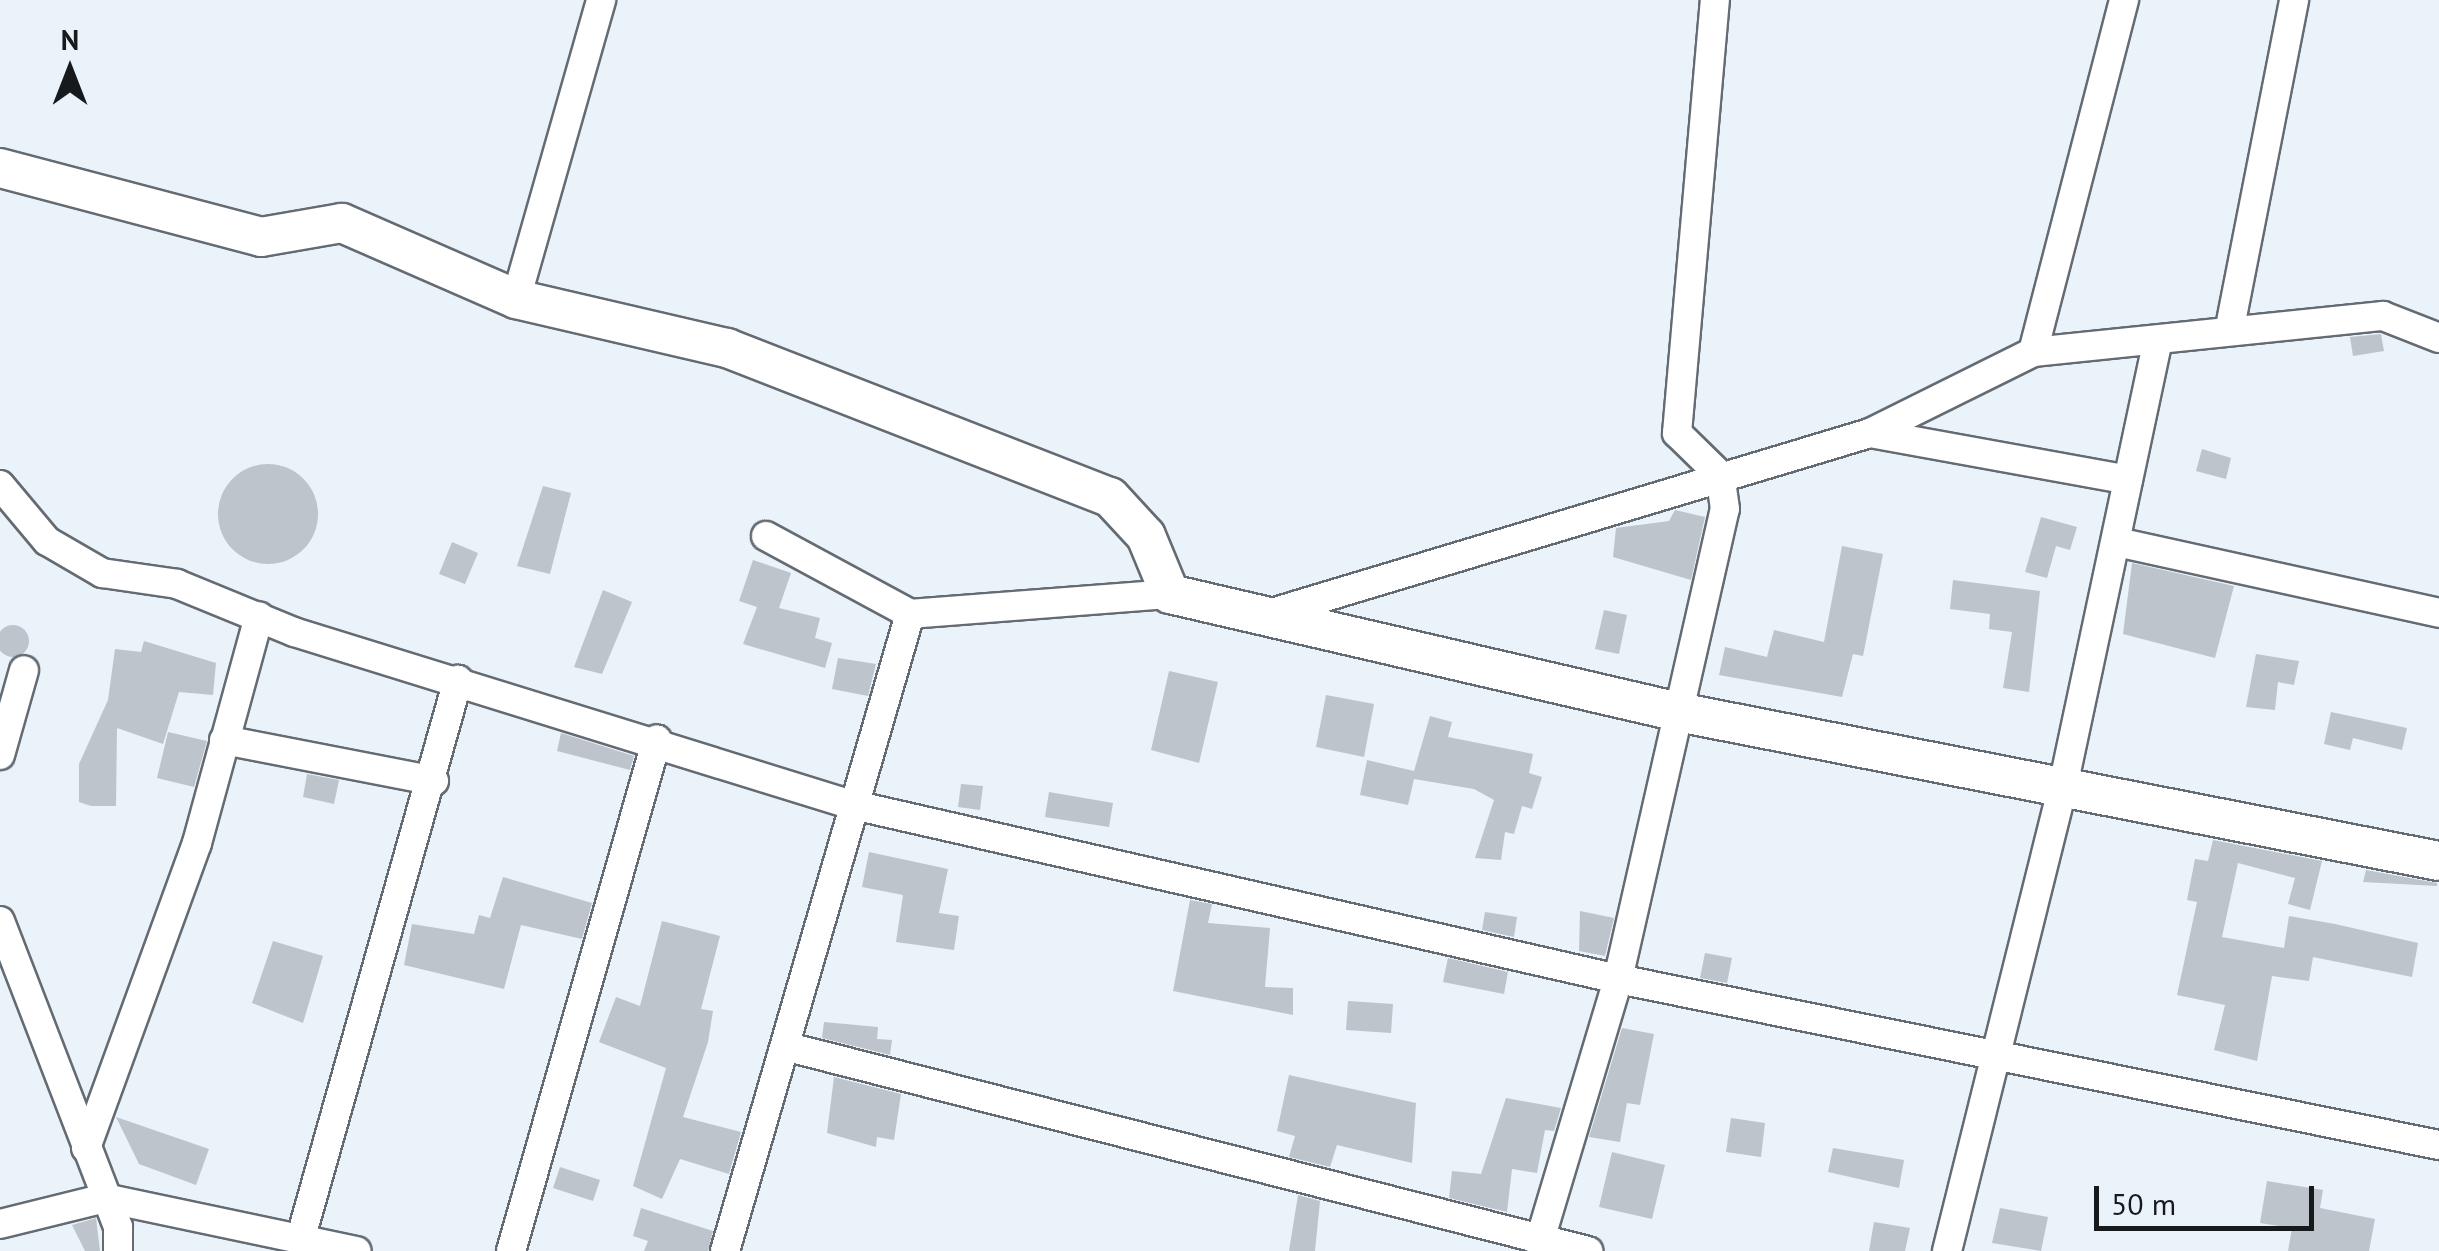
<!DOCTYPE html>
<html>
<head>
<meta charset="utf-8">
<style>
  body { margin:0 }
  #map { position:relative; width:2439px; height:1251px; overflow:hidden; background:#eaf2fa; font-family:"PT Sans",sans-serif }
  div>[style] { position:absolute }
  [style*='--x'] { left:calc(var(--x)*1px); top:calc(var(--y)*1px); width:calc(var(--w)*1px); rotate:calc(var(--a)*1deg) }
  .building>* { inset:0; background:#bdc4cc }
  .round { border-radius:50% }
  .roads { filter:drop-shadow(2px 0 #646b72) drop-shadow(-2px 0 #646b72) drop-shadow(0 2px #646b72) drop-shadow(0 -2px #646b72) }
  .street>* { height:28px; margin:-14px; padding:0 14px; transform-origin:14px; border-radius:14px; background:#fff }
  .secondary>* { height:38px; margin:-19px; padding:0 19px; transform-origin:19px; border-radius:19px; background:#fff }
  span { translate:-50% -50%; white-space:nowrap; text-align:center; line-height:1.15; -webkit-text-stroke:9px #eaf2fa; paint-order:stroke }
  .north { position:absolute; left:20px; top:20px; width:100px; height:100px; -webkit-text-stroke:8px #eaf2fa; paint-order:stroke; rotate:0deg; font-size:28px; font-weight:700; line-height:40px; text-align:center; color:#171a1d }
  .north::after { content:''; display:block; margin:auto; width:35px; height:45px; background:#171a1d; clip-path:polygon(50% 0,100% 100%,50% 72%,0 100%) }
  .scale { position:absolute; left:2094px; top:1186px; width:220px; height:45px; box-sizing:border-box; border:5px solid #171a1d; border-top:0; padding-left:12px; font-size:30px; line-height:35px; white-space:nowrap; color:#171a1d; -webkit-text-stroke:8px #eaf2fa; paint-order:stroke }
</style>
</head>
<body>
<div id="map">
  <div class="building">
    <div style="clip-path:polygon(2381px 334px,2384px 351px,2353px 356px,2350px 337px)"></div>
    <div style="clip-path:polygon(2202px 449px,2231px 458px,2226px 479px,2196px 471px)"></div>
    <div class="round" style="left:218px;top:464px;width:100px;height:100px"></div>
    <div style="clip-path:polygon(543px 486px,571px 493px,550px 574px,517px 566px)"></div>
    <div style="clip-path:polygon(1675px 510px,1705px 517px,1691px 580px,1613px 557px,1616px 528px,1669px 521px)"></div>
    <div style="clip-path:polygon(2041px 517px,2077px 527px,2070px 550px,2056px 546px,2047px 578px,2025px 572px)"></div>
    <div style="clip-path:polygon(452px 542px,478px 553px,465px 584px,439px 574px)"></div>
    <div style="clip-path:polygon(1842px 546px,1883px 554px,1863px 656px,1853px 654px,1842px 697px,1719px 675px,1725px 647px,1767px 657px,1774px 630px,1824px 642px)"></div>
    <div style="clip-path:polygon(753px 560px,791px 573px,779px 608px,820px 618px,815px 638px,832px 643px,825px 668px,743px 644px,757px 607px,739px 601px)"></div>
    <div style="clip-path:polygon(2132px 563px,2234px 586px,2215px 658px,2123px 634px)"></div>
    <div style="clip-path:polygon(1953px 580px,2040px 591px,2029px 692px,2003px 688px,2012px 632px,1989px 629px,1990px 614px,1950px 609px)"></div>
    <div style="clip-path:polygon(603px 590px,632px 602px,602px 674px,574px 667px)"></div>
    <div style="clip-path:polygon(1604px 610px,1627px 615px,1619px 654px,1595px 649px)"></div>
    <div class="round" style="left:-3px;top:625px;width:32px;height:32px"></div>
    <div style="clip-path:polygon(144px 641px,216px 663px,213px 695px,179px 692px,163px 744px,117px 728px,116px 806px,91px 806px,79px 802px,79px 764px,108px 700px,115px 649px,141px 652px)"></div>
    <div style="clip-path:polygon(2256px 654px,2299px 661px,2294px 685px,2278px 682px,2275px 710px,2246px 707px)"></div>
    <div style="clip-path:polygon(838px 658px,876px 664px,868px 696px,832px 689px)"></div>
    <div style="clip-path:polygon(1169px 671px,1218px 682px,1199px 763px,1151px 750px)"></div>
    <div style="clip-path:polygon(1326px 695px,1374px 704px,1364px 757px,1316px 747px)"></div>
    <div style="clip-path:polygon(2331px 712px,2407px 728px,2402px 750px,2353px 738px,2350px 750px,2324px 744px)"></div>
    <div style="clip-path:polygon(1430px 716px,1452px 722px,1448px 737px,1533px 754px,1529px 773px,1542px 777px,1532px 809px,1522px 806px,1514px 834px,1505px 832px,1501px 860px,1475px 858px,1494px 800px,1474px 789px,1414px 779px,1408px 805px,1360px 795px,1367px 760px,1414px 771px)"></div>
    <div style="clip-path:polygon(168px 732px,207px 741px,194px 787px,157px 778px)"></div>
    <div style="clip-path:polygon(561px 733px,634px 756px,630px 770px,557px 751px)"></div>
    <div style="clip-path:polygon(307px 774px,339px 780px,334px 804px,303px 797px)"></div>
    <div style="clip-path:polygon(961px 784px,983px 786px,980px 810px,958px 807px)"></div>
    <div style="clip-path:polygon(1049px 792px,1113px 803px,1109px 827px,1045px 817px)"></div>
    <div style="clip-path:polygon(2213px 840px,2322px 861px,2310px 910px,2288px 904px,2295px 878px,2238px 863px,2222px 937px,2284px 948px,2289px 916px,2335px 924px,2418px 943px,2412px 977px,2313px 957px,2309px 981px,2272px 976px,2257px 1061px,2214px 1050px,2225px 1005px,2177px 995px,2197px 902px,2187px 900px,2195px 859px,2208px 861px)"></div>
    <div style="clip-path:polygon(869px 852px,948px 869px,939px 913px,959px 916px,954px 950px,896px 942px,903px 895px,862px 887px)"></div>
    <div style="clip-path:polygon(2366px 870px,2437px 883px,2437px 886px,2363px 882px)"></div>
    <div style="clip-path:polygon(503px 877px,592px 903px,582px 939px,521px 925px,504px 989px,404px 965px,412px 924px,474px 934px,479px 915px,490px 918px)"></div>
    <div style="clip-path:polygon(1190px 900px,1212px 904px,1208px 923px,1270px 928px,1265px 987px,1293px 988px,1293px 1015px,1173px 991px)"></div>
    <div style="clip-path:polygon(1580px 911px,1614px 918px,1605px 956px,1579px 951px)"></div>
    <div style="clip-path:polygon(1485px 912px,1517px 917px,1514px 937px,1482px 930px)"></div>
    <div style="clip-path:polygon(662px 921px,720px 936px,701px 1009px,713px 1011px,708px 1042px,683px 1117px,741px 1132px,729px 1174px,680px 1159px,662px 1199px,633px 1186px,666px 1068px,599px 1042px,616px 997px,640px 1006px)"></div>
    <div style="clip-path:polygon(273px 941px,323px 956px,303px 1023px,252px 1003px)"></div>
    <div style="clip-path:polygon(1705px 953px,1732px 958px,1727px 983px,1700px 978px)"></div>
    <div style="clip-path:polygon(1448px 958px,1508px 972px,1504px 994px,1443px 982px)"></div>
    <div style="clip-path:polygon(1348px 1001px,1393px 1004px,1391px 1033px,1346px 1030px)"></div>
    <div style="clip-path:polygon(824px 1022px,878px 1027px,877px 1039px,892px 1040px,890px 1055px,822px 1038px)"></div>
    <div style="clip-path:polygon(1622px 1028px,1654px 1034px,1640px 1105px,1627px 1103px,1620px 1142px,1589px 1137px)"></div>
    <div style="clip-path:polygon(1289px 1075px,1416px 1103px,1412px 1163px,1337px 1145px,1330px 1167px,1289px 1157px,1295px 1136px,1277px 1131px)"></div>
    <div style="clip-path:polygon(834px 1077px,901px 1094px,894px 1140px,877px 1137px,876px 1147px,827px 1133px)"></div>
    <div style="clip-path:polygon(1506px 1098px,1561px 1108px,1554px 1131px,1545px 1130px,1537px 1173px,1512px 1169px,1507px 1212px,1449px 1198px,1452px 1171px,1481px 1174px)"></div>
    <div style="clip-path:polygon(116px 1117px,209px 1149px,196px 1185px,139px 1164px)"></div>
    <div style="clip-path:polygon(1731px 1118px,1765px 1123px,1761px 1157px,1726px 1152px)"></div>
    <div style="clip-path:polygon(1833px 1148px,1904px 1160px,1899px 1188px,1828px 1172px)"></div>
    <div style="clip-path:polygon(1612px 1152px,1665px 1165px,1652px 1219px,1599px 1207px)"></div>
    <div style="clip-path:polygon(560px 1167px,600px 1180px,593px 1201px,553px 1188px)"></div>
    <div style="clip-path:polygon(2267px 1181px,2323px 1190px,2320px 1208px,2375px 1219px,2369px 1251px,2288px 1251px,2292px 1228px,2260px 1223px)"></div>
    <div style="clip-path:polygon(1298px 1195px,1320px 1201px,1315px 1251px,1289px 1251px)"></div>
    <div style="clip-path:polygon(641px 1208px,713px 1231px,708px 1251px,644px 1251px,648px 1241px,633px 1236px)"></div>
    <div style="clip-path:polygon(2000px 1208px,2048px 1217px,2041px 1251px,1992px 1243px)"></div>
    <div style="clip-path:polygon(96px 1218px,100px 1251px,85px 1251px,72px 1225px)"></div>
    <div style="clip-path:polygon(1874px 1222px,1910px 1228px,1905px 1251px,1869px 1251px)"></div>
  </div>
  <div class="roads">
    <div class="street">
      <div style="--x:516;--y:299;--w:311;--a:-74.1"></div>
      <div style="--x:2230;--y:327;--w:333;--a:-78.9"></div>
      <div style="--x:2033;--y:352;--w:364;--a:-75.5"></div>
      <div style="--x:1870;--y:433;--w:262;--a:10.3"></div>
      <div style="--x:0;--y:485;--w:73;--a:50"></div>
      <div style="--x:47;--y:541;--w:64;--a:30.2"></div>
      <div style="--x:102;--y:573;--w:76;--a:8.3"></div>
      <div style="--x:177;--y:584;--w:126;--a:22.3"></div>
      <div style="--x:294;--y:632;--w:581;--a:17.22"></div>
      <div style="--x:849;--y:804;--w:789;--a:12.82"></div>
      <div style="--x:1618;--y:979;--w:838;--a:11.43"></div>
      <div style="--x:766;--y:536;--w:164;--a:28.4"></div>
      <div style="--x:2117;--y:542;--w:330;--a:12.4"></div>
      <div style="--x:1265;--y:615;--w:632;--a:-16.74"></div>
      <div style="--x:1870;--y:433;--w:182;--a:-26.4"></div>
      <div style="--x:2033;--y:352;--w:352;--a:-5.9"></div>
      <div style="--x:2383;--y:316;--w:60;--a:21.4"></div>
      <div style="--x:224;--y:740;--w:214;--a:11"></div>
      <div style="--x:0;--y:755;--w:88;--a:-74.2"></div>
      <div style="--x:0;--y:921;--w:328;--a:68.9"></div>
      <div style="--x:118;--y:1227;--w:24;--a:90"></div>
      <div style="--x:788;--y:1047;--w:826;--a:14.31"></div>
      <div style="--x:86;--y:1148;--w:325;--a:-70"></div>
      <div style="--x:197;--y:843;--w:235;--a:-74.7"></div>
      <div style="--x:0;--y:1224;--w:108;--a:-13.9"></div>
      <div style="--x:105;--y:1198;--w:257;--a:11.9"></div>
      <div style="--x:301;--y:1237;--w:579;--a:-74.26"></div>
      <div style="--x:1539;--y:1243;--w:276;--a:-73.3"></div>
      <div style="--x:1618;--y:979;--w:482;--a:-77.2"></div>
      <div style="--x:1725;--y:509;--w:34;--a:-98"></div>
      <div style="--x:1720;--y:475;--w:60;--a:-135.7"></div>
      <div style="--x:1677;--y:433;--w:435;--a:-85"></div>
      <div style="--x:511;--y:1251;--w:532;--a:-74.08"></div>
      <div style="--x:725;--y:1251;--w:663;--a:-73.81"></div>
      <div style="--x:910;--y:614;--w:261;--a:-4.4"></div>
      <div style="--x:1947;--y:1251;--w:474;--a:-76"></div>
      <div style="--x:2062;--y:791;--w:456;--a:-78"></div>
    </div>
    <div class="secondary">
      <div style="--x:0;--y:168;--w:270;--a:14.8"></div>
      <div style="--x:261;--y:237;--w:82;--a:-9.8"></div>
      <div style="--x:342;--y:223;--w:190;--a:23.6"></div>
      <div style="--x:516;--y:299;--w:217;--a:13.1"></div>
      <div style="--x:727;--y:348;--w:411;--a:21.3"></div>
      <div style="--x:1110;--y:497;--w:53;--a:47.3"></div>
      <div style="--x:1146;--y:536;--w:63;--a:67.5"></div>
      <div style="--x:1170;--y:594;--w:527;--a:13.06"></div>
      <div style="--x:1683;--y:713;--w:770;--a:11.08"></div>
    </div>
  </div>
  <div class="north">N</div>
  <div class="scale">50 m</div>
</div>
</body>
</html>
